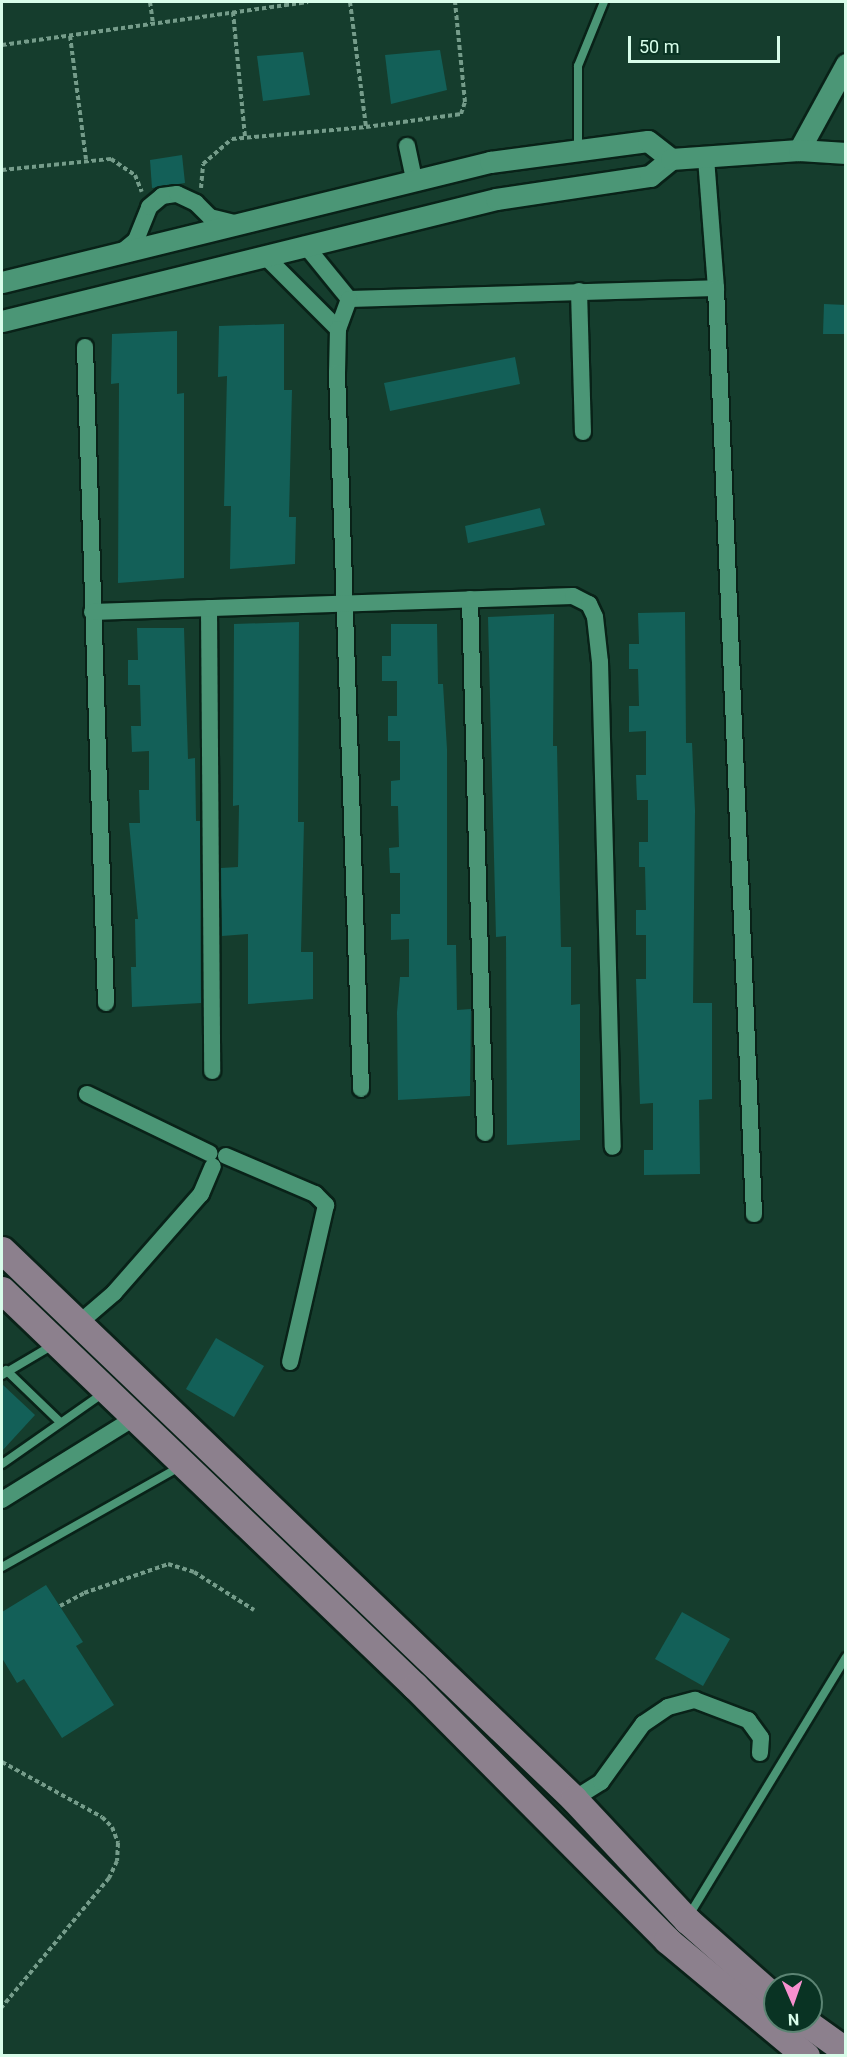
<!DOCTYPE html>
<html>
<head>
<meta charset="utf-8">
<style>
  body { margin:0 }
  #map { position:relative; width:847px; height:2057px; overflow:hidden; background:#153d2d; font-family:Roboto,sans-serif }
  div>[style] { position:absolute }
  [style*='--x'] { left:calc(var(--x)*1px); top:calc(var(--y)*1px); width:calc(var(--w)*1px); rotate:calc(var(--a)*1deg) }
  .building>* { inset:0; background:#136058 }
  .path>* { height:4px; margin-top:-2px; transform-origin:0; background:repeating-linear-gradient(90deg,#759c8a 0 4.5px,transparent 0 7.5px) }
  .roads { filter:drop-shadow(2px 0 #092218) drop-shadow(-2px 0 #092218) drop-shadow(0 2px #092218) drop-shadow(0 -2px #092218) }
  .service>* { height:8px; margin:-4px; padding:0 4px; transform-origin:4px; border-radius:4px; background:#4b9676 }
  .minor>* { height:16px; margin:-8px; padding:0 8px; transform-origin:8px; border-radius:8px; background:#4b9676 }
  .tertiary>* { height:21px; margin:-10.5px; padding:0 10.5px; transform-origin:10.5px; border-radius:10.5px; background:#4b9676 }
  .primary>* { height:27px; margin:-13.5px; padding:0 13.5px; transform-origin:13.5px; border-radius:13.5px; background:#8c808d }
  span { translate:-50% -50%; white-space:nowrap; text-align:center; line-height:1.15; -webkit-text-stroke:6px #093323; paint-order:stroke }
  .frame { position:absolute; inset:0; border:3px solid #d8fdea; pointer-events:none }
  .north { position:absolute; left:763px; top:1973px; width:60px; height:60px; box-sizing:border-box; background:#093323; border:2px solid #5c8473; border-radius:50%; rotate:178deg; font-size:16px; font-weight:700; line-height:24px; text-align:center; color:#d8fdea }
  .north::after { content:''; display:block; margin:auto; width:21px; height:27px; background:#f790cf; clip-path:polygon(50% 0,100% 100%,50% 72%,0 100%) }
  .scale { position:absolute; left:628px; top:36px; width:152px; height:27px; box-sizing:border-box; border:3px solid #d8fdea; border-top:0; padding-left:8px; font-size:18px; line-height:21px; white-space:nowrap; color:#d8fdea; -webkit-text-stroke:4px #093323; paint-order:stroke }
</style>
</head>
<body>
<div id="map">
  <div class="building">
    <div style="clip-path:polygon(440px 50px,447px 90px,391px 104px,385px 55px)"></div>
    <div style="clip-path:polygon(303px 52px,310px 95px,263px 101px,257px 56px)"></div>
    <div style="clip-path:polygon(182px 155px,185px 183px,152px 188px,150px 160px)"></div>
    <div style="clip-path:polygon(824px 304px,846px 305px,846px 334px,823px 334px)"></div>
    <div style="clip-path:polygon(284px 324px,284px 390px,292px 390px,289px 517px,296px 517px,295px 564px,230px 569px,231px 506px,224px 506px,227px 376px,218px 377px,219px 326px)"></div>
    <div style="clip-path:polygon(177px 331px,177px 394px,184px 393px,184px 578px,118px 583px,119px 383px,111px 384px,112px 334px)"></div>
    <div style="clip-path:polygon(515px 357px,520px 384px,390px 411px,384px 383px)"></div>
    <div style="clip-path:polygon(540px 508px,545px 525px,468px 543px,465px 526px)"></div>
    <div style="clip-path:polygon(685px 612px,686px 743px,692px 743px,695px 810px,693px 1003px,712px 1003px,712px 1099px,699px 1100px,700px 1174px,644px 1175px,644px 1150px,653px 1150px,653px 1103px,640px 1104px,636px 979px,646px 979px,646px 935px,636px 935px,636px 910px,646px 910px,645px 867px,639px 867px,639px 842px,648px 842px,648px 800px,637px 800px,636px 775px,646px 775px,646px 731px,629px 732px,629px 706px,639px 706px,638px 669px,629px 669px,629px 644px,639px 644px,638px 613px)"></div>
    <div style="clip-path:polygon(554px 614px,553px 746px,557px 746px,561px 947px,571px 947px,571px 1005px,580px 1004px,580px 1140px,507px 1145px,506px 936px,496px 937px,488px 617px)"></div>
    <div style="clip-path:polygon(299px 622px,298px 822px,304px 822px,301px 952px,313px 952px,313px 999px,248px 1004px,248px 934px,222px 936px,221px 868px,238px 867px,239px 805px,233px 806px,234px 624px)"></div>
    <div style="clip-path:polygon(391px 624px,437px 624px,438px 684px,443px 684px,447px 749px,447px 945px,456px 945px,457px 1010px,471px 1009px,470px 1096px,398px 1100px,397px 1012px,400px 977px,409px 977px,409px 939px,391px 940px,391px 914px,400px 914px,400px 873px,390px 873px,389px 848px,399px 847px,398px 806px,391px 806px,391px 781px,400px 780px,400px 741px,388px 741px,388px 716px,397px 716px,397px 681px,382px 681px,382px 656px,391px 656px)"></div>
    <div style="clip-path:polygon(137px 628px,184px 628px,188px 759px,195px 758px,196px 821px,200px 821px,201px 1003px,132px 1007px,131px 967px,136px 967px,135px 919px,138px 919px,129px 823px,140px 823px,139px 790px,149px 790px,149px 751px,132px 752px,131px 726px,141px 726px,140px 685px,128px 685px,128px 660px,138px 660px)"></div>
    <div style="clip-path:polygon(216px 1338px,264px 1366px,234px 1417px,186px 1389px)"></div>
    <div style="clip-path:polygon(2px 1384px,35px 1415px,2px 1451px)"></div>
    <div style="clip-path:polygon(46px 1585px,83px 1642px,76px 1646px,114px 1705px,62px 1738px,24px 1679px,17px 1683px,2px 1658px,2px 1612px)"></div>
    <div style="clip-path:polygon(682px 1612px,730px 1639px,703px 1686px,655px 1659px)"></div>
  </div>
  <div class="path">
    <div style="--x:150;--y:2;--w:22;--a:82"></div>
    <div style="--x:350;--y:2;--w:126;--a:82.7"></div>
    <div style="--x:233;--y:12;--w:125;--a:84.5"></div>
    <div style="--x:70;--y:36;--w:124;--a:82.6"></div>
    <div style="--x:2;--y:45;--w:309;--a:-8"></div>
    <div style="--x:2;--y:170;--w:110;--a:-5.8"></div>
    <div style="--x:111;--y:159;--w:29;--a:34"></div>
    <div style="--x:135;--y:175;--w:18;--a:68"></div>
    <div style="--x:201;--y:188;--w:24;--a:-85"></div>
    <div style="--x:203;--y:164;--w:38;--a:-41"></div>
    <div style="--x:232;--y:139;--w:135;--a:-5.1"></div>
    <div style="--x:366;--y:127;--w:96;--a:-7.8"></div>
    <div style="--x:461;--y:114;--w:13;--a:-72"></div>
    <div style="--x:465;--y:102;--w:100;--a:-95.7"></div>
    <div style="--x:60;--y:1606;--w:27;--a:-28"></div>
    <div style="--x:84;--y:1593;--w:89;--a:-19"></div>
    <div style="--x:168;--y:1564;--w:27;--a:17"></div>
    <div style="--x:194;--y:1572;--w:71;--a:32.3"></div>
    <div style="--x:2;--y:1762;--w:114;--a:28.8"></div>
    <div style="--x:102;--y:1817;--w:14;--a:45"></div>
    <div style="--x:112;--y:1827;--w:17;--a:69"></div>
    <div style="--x:118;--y:1843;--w:18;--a:93"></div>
    <div style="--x:117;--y:1861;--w:19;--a:115"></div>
    <div style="--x:109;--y:1878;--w:168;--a:129.7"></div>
  </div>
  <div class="roads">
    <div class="service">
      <div style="--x:578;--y:149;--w:83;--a:-90"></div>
      <div style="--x:578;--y:66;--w:69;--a:-67.9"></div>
      <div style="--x:6;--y:1370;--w:75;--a:43.9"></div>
      <div style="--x:2;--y:1375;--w:59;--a:-30.5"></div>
      <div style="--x:2;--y:1464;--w:126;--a:-35"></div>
      <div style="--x:2;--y:1567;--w:206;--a:-29.4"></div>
      <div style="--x:688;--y:1917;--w:304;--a:-58.7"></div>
    </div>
    <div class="minor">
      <div style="--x:407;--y:146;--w:34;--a:78"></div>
      <div style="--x:706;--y:158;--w:130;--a:85.6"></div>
      <div style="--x:305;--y:245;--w:70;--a:50.8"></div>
      <div style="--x:349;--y:299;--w:367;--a:-1.7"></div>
      <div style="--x:716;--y:288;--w:927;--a:87.65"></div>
      <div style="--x:123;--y:251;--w:17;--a:-40"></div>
      <div style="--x:136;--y:240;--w:35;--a:-68"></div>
      <div style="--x:149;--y:207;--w:17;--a:-40"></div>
      <div style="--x:162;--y:196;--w:15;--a:-8"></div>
      <div style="--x:177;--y:194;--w:21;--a:25"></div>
      <div style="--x:196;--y:203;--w:20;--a:45"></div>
      <div style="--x:210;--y:217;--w:25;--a:14"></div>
      <div style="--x:264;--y:255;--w:105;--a:45"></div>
      <div style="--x:579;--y:291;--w:141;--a:88.4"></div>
      <div style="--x:349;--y:299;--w:32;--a:110"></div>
      <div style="--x:338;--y:329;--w:44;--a:91.3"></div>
      <div style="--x:337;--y:373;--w:716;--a:88.08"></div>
      <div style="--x:85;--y:347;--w:656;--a:88.17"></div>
      <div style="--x:470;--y:599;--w:534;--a:88.39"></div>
      <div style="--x:209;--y:608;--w:463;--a:89.6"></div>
      <div style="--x:92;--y:612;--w:481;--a:-1.9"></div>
      <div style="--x:573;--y:596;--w:18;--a:27"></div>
      <div style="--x:589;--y:604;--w:14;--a:65"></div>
      <div style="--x:595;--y:617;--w:45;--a:83.7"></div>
      <div style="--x:600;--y:662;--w:485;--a:88.5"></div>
      <div style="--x:87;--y:1094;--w:136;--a:25.8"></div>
      <div style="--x:226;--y:1156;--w:97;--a:23.1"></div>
      <div style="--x:315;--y:1194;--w:16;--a:45"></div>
      <div style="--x:326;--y:1205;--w:161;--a:102.9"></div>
      <div style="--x:78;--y:1324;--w:48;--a:-40.7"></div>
      <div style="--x:114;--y:1293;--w:132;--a:-48.7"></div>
      <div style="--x:201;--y:1194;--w:30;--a:-67"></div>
      <div style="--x:2;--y:1500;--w:155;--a:-31.8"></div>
      <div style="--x:574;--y:1799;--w:32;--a:-32"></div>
      <div style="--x:601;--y:1782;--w:72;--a:-54.1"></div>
      <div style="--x:643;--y:1724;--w:30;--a:-34"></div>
      <div style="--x:668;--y:1707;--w:28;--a:-15"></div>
      <div style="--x:695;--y:1700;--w:57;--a:20.7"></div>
      <div style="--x:748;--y:1720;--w:22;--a:54"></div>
      <div style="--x:761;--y:1738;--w:15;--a:94"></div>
    </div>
    <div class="tertiary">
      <div style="--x:799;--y:150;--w:98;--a:-61.3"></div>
      <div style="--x:2;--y:282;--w:503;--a:-13.82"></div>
      <div style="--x:490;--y:162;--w:159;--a:-7.6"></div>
      <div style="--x:648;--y:141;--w:29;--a:38"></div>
      <div style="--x:2;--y:321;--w:509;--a:-13.87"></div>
      <div style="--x:496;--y:199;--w:156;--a:-8.5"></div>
      <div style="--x:650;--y:176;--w:27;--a:-39"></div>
      <div style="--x:671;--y:159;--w:128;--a:-4"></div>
      <div style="--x:799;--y:150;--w:47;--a:3.7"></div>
    </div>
    <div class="primary">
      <div style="--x:2;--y:1250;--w:793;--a:43.82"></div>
      <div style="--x:574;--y:1799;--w:166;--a:47"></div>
      <div style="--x:687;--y:1920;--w:118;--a:41.6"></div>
      <div style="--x:2;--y:1290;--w:572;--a:43.8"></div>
      <div style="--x:415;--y:1686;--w:358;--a:45.2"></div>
      <div style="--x:667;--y:1940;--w:181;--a:39.8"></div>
      <div style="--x:804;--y:2021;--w:52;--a:35.5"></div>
    </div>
  </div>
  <div class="frame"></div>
  <div class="north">N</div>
  <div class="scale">50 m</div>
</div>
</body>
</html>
